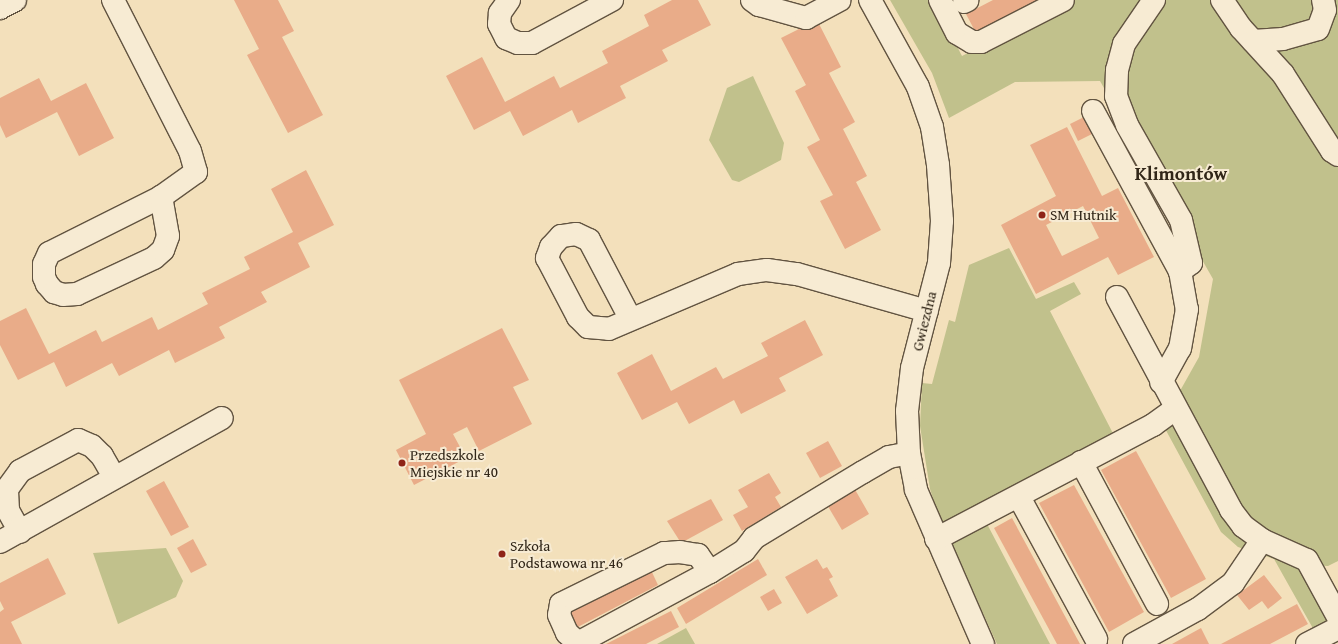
<!DOCTYPE html>
<html>
<head>
<meta charset="utf-8">
<style>
  body { margin:0 }
  #map { position:relative; width:1338px; height:644px; overflow:hidden; background:#f3e0bb; font-family:"Gentium Book Plus",serif }
  div>[style] { position:absolute }
  [style*='--x'] { left:calc(var(--x)*1px); top:calc(var(--y)*1px); width:calc(var(--w)*1px); rotate:calc(var(--a)*1deg) }
  .green>* { inset:0; background:#c1c18c }
  .building>* { inset:0; background:#e9ac89 }
  .roads { filter:drop-shadow(1px 0 #625441) drop-shadow(-1px 0 #625441) drop-shadow(0 1px #625441) drop-shadow(0 -1px #625441) }
  .minor>* { height:22px; margin:-11px; padding:0 11px; transform-origin:11px; border-radius:11px; background:#f7ebd3 }
  .dots>* { width:11px; height:11px; translate:-50% -50%; box-sizing:border-box; border:2px solid #f7ebd3; border-radius:50% }
  span { translate:-50% -50%; white-space:nowrap; text-align:center; line-height:1.15; -webkit-text-stroke:4px #f7ebd3; paint-order:stroke }
  .poi-label { font-size:15px; color:#312618 }
  .left { translate:0 -50%; text-align:left }
  .street-label { font-size:15px; color:#312618 }
  .district-label { font-size:19px; color:#312618; font-weight:700 }
</style>
</head>
<body>
<div id="map">
  <div class="green">
    <div style="clip-path:polygon(890px 0,933px 0,962px 56px,1072px 0,1338px 0,1338px 561px,1328px 566px,1300px 565px,1327px 615px,1326px 623px,1315px 632px,1274px 559px,1238px 547px,1221px 532px,1162px 423px,1199px 357px,1213px 279px,1100px 81px,1015px 82px,949px 118px,932px 73px)"></div>
    <div style="clip-path:polygon(753px 76px,784px 143px,781px 160px,739px 182px,732px 180px,709px 140px,727px 88px)"></div>
    <div style="clip-path:polygon(1009px 248px,1036px 299px,1074px 282px,1081px 294px,1050px 311px,1120px 447px,986px 522px,1050px 644px,997px 644px,939px 517px,930px 489px,920px 426px,922px 383px,932px 384px,949px 320px,955px 322px,969px 265px)"></div>
    <div style="clip-path:polygon(166px 548px,183px 581px,176px 597px,118px 624px,93px 553px)"></div>
    <div style="clip-path:polygon(686px 628px,695px 644px,657px 644px)"></div>
  </div>
  <div class="building">
    <div style="clip-path:polygon(234px 0,278px 0,294px 31px,282px 37px,323px 115px,288px 133px,247px 55px,259px 49px)"></div>
    <div style="clip-path:polygon(672px 0,698px 0,711px 25px,662px 50px,668px 61px,620px 86px,626px 98px,578px 123px,572px 110px,523px 136px,510px 111px,474px 130px,446px 76px,482px 57px,505px 102px,554px 76px,560px 88px,608px 63px,602px 51px,649px 26px,644px 15px)"></div>
    <div style="clip-path:polygon(993px 0,1039px 0,976px 33px,966px 14px)"></div>
    <div style="clip-path:polygon(817px 20px,841px 67px,829px 73px,855px 122px,843px 129px,867px 176px,856px 182px,881px 230px,845px 249px,820px 201px,833px 195px,807px 147px,820px 140px,795px 91px,806px 85px,781px 38px)"></div>
    <div style="clip-path:polygon(39px 78px,51px 101px,86px 83px,114px 138px,79px 156px,57px 112px,6px 138px,0 125px,0 98px)"></div>
    <div style="clip-path:polygon(1088px 115px,1096px 132px,1078px 141px,1070px 124px)"></div>
    <div style="clip-path:polygon(evenodd,1067px 127px,1102px 196px,1118px 188px,1154px 257px,1118px 275px,1108px 257px,1036px 294px,1001px 225px,1056px 196px,1030px 145px,1067px 127px,1083px 206px,1099px 238px,1062px 256px,1046px 225px,1083px 206px)"></div>
    <div style="clip-path:polygon(306px 170px,334px 225px,298px 243px,310px 267px,261px 292px,267px 302px,219px 327px,225px 338px,175px 363px,169px 350px,119px 376px,112px 363px,66px 387px,54px 362px,18px 380px,0 345px,0 321px,26px 308px,49px 354px,96px 330px,102px 342px,152px 317px,158px 330px,208px 304px,202px 293px,250px 269px,244px 257px,293px 232px,271px 189px)"></div>
    <div style="clip-path:polygon(805px 320px,823px 355px,779px 378px,786px 391px,741px 414px,734px 400px,689px 424px,677px 402px,642px 420px,617px 373px,652px 354px,671px 391px,716px 367px,723px 379px,768px 356px,761px 343px)"></div>
    <div style="clip-path:polygon(502px 328px,529px 380px,513px 387px,532px 424px,479px 451px,467px 427px,453px 434px,466px 458px,414px 485px,396px 450px,426px 434px,399px 380px)"></div>
    <div style="clip-path:polygon(828px 441px,842px 466px,820px 478px,806px 453px)"></div>
    <div style="clip-path:polygon(1136px 451px,1206px 579px,1171px 598px,1101px 470px)"></div>
    <div style="clip-path:polygon(769px 473px,781px 493px,775px 497px,781px 507px,742px 531px,733px 515px,748px 507px,738px 490px)"></div>
    <div style="clip-path:polygon(164px 481px,189px 527px,171px 536px,146px 491px)"></div>
    <div style="clip-path:polygon(1074px 485px,1144px 612px,1109px 632px,1039px 503px)"></div>
    <div style="clip-path:polygon(853px 486px,869px 514px,842px 530px,826px 503px)"></div>
    <div style="clip-path:polygon(711px 499px,723px 520px,681px 543px,667px 521px)"></div>
    <div style="clip-path:polygon(1012px 518px,1080px 644px,1057px 644px,994px 528px)"></div>
    <div style="clip-path:polygon(193px 539px,207px 565px,191px 573px,177px 548px)"></div>
    <div style="clip-path:polygon(48px 558px,66px 594px,11px 622px,22px 644px,0 644px,0 612px,4px 609px,0 601px,0 583px)"></div>
    <div style="clip-path:polygon(758px 559px,767px 575px,686px 624px,677px 608px)"></div>
    <div style="clip-path:polygon(817px 559px,823px 569px,827px 567px,833px 577px,829px 579px,838px 596px,807px 614px,785px 577px)"></div>
    <div style="clip-path:polygon(650px 568px,658px 585px,574px 629px,565px 612px)"></div>
    <div style="clip-path:polygon(1264px 575px,1282px 598px,1268px 609px,1262px 601px,1249px 610px,1237px 595px)"></div>
    <div style="clip-path:polygon(774px 589px,782px 603px,768px 611px,760px 597px)"></div>
    <div style="clip-path:polygon(1297px 604px,1308px 624px,1270px 644px,1221px 644px)"></div>
    <div style="clip-path:polygon(671px 611px,679px 627px,646px 644px,606px 644px)"></div>
    <div style="clip-path:polygon(1201px 628px,1209px 644px,1172px 644px)"></div>
  </div>
  <div class="roads">
    <div class="minor">
      <div style="--x:113;--y:0;--w:169;--a:63"></div>
      <div style="--x:190;--y:151;--w:22;--a:74"></div>
      <div style="--x:196;--y:172;--w:43;--a:144.5"></div>
      <div style="--x:161;--y:197;--w:125;--a:153.4"></div>
      <div style="--x:49;--y:253;--w:12;--a:114"></div>
      <div style="--x:44;--y:264;--w:13;--a:90"></div>
      <div style="--x:44;--y:277;--w:8;--a:67"></div>
      <div style="--x:47;--y:284;--w:11;--a:49"></div>
      <div style="--x:54;--y:292;--w:9;--a:18"></div>
      <div style="--x:63;--y:295;--w:14;--a:-4"></div>
      <div style="--x:77;--y:294;--w:85;--a:-25.1"></div>
      <div style="--x:154;--y:258;--w:12;--a:-42"></div>
      <div style="--x:163;--y:250;--w:15;--a:-70"></div>
      <div style="--x:168;--y:236;--w:40;--a:-100"></div>
      <div style="--x:509;--y:0;--w:16;--a:125"></div>
      <div style="--x:500;--y:13;--w:11;--a:95"></div>
      <div style="--x:499;--y:24;--w:16;--a:63"></div>
      <div style="--x:506;--y:38;--w:13;--a:23"></div>
      <div style="--x:518;--y:43;--w:14;--a:0"></div>
      <div style="--x:532;--y:43;--w:91;--a:-28.3"></div>
      <div style="--x:752;--y:0;--w:9;--a:36"></div>
      <div style="--x:759;--y:5;--w:49;--a:15.5"></div>
      <div style="--x:806;--y:18;--w:38;--a:-28"></div>
      <div style="--x:870;--y:0;--w:99;--a:61.1"></div>
      <div style="--x:918;--y:87;--w:42;--a:70.7"></div>
      <div style="--x:932;--y:127;--w:38;--a:81"></div>
      <div style="--x:938;--y:165;--w:56;--a:85.9"></div>
      <div style="--x:942;--y:221;--w:42;--a:94.1"></div>
      <div style="--x:939;--y:263;--w:108;--a:104.4"></div>
      <div style="--x:912;--y:368;--w:43;--a:96.6"></div>
      <div style="--x:907;--y:411;--w:42;--a:87.3"></div>
      <div style="--x:909;--y:453;--w:38;--a:79"></div>
      <div style="--x:916;--y:490;--w:168;--a:66.5"></div>
      <div style="--x:940;--y:0;--w:37;--a:63"></div>
      <div style="--x:957;--y:33;--w:17;--a:31"></div>
      <div style="--x:972;--y:42;--w:9;--a:0"></div>
      <div style="--x:981;--y:42;--w:92;--a:-27.1"></div>
      <div style="--x:1154;--y:0;--w:53;--a:124.3"></div>
      <div style="--x:1124;--y:44;--w:27;--a:105"></div>
      <div style="--x:1117;--y:70;--w:26;--a:92"></div>
      <div style="--x:1116;--y:96;--w:31;--a:69"></div>
      <div style="--x:1127;--y:125;--w:109;--a:60.4"></div>
      <div style="--x:1181;--y:220;--w:44;--a:76.9"></div>
      <div style="--x:1191;--y:263;--w:14;--a:144"></div>
      <div style="--x:1222;--y:0;--w:34;--a:56"></div>
      <div style="--x:1241;--y:28;--w:62;--a:47.6"></div>
      <div style="--x:1283;--y:74;--w:91;--a:57.5"></div>
      <div style="--x:1332;--y:151;--w:7;--a:34"></div>
      <div style="--x:964;--y:2;--w:4;--a:-27"></div>
      <div style="--x:0;--y:8;--w:17;--a:-28"></div>
      <div style="--x:1253;--y:41;--w:30;--a:-4"></div>
      <div style="--x:1283;--y:39;--w:36;--a:-16"></div>
      <div style="--x:1318;--y:29;--w:20;--a:-70"></div>
      <div style="--x:1325;--y:10;--w:10;--a:-101"></div>
      <div style="--x:1093;--y:111;--w:182;--a:61.5"></div>
      <div style="--x:1180;--y:271;--w:39;--a:80"></div>
      <div style="--x:1187;--y:309;--w:40;--a:100"></div>
      <div style="--x:1180;--y:348;--w:39;--a:119"></div>
      <div style="--x:1117;--y:297;--w:242;--a:61.8"></div>
      <div style="--x:1231;--y:510;--w:20;--a:53"></div>
      <div style="--x:1243;--y:526;--w:24;--a:36"></div>
      <div style="--x:1262;--y:540;--w:49;--a:24"></div>
      <div style="--x:1307;--y:560;--w:65;--a:61.5"></div>
      <div style="--x:630;--y:318;--w:88;--a:-117.7"></div>
      <div style="--x:589;--y:240;--w:14;--a:-155"></div>
      <div style="--x:576;--y:234;--w:15;--a:172"></div>
      <div style="--x:561;--y:236;--w:15;--a:132"></div>
      <div style="--x:551;--y:247;--w:12;--a:110"></div>
      <div style="--x:547;--y:258;--w:67;--a:62.3"></div>
      <div style="--x:578;--y:317;--w:14;--a:45"></div>
      <div style="--x:588;--y:327;--w:21;--a:5"></div>
      <div style="--x:609;--y:329;--w:140;--a:-23.1"></div>
      <div style="--x:738;--y:274;--w:29;--a:-8"></div>
      <div style="--x:767;--y:270;--w:30;--a:8"></div>
      <div style="--x:797;--y:274;--w:135;--a:15.9"></div>
      <div style="--x:1081;--y:462;--w:161;--a:61.8"></div>
      <div style="--x:1019;--y:497;--w:162;--a:61.5"></div>
      <div style="--x:20;--y:532;--w:25;--a:-119"></div>
      <div style="--x:8;--y:510;--w:21;--a:-93"></div>
      <div style="--x:7;--y:489;--w:22;--a:-54"></div>
      <div style="--x:20;--y:471;--w:66;--a:-28.1"></div>
      <div style="--x:78;--y:440;--w:15;--a:23"></div>
      <div style="--x:92;--y:446;--w:14;--a:45"></div>
      <div style="--x:102;--y:456;--w:24;--a:60"></div>
      <div style="--x:936;--y:539;--w:245;--a:-27.7"></div>
      <div style="--x:1153;--y:425;--w:27;--a:-36"></div>
      <div style="--x:0;--y:542;--w:254;--a:-29.2"></div>
      <div style="--x:710;--y:572;--w:21;--a:-125"></div>
      <div style="--x:698;--y:555;--w:18;--a:-171"></div>
      <div style="--x:680;--y:552;--w:16;--a:176"></div>
      <div style="--x:664;--y:553;--w:115;--a:153.7"></div>
      <div style="--x:561;--y:604;--w:11;--a:100"></div>
      <div style="--x:559;--y:615;--w:20;--a:66"></div>
      <div style="--x:567;--y:633;--w:15;--a:42"></div>
      <div style="--x:578;--y:643;--w:150;--a:-28.3"></div>
      <div style="--x:710;--y:572;--w:40;--a:-32"></div>
      <div style="--x:744;--y:551;--w:16;--a:-52"></div>
      <div style="--x:754;--y:538;--w:127;--a:-31.2"></div>
      <div style="--x:863;--y:472;--w:30;--a:-30"></div>
      <div style="--x:889;--y:457;--w:20;--a:-11"></div>
      <div style="--x:1134;--y:644;--w:73;--a:-28.7"></div>
      <div style="--x:1198;--y:609;--w:44;--a:-36.6"></div>
      <div style="--x:1233;--y:583;--w:52;--a:-56"></div>
      <div style="--x:1307;--y:644;--w:35;--a:-27"></div>
    </div>
  </div>
  <div class="dots">
    <div style="left:1042px;top:215px;background:#8f2418"></div>
    <div style="left:402px;top:463px;background:#8f2418"></div>
    <div style="left:502px;top:554px;background:#8f2418"></div>
  </div>
  <div class="poi-label">
    <span class="left" style="left:1050px;top:215px">SM Hutnik</span>
    <span class="left" style="left:410px;top:463px">Przedszkole<br>Miejskie nr 40</span>
    <span class="left" style="left:510px;top:554px">Szkoła<br>Podstawowa nr 46</span>
  </div>
  <div class="street-label">
    <span style="left:924px;top:321px;rotate:-76deg">Gwiezdna</span>
  </div>
  <div class="district-label">
    <span style="left:1181px;top:174px">Klimontów</span>
  </div>
</div>
</body>
</html>
